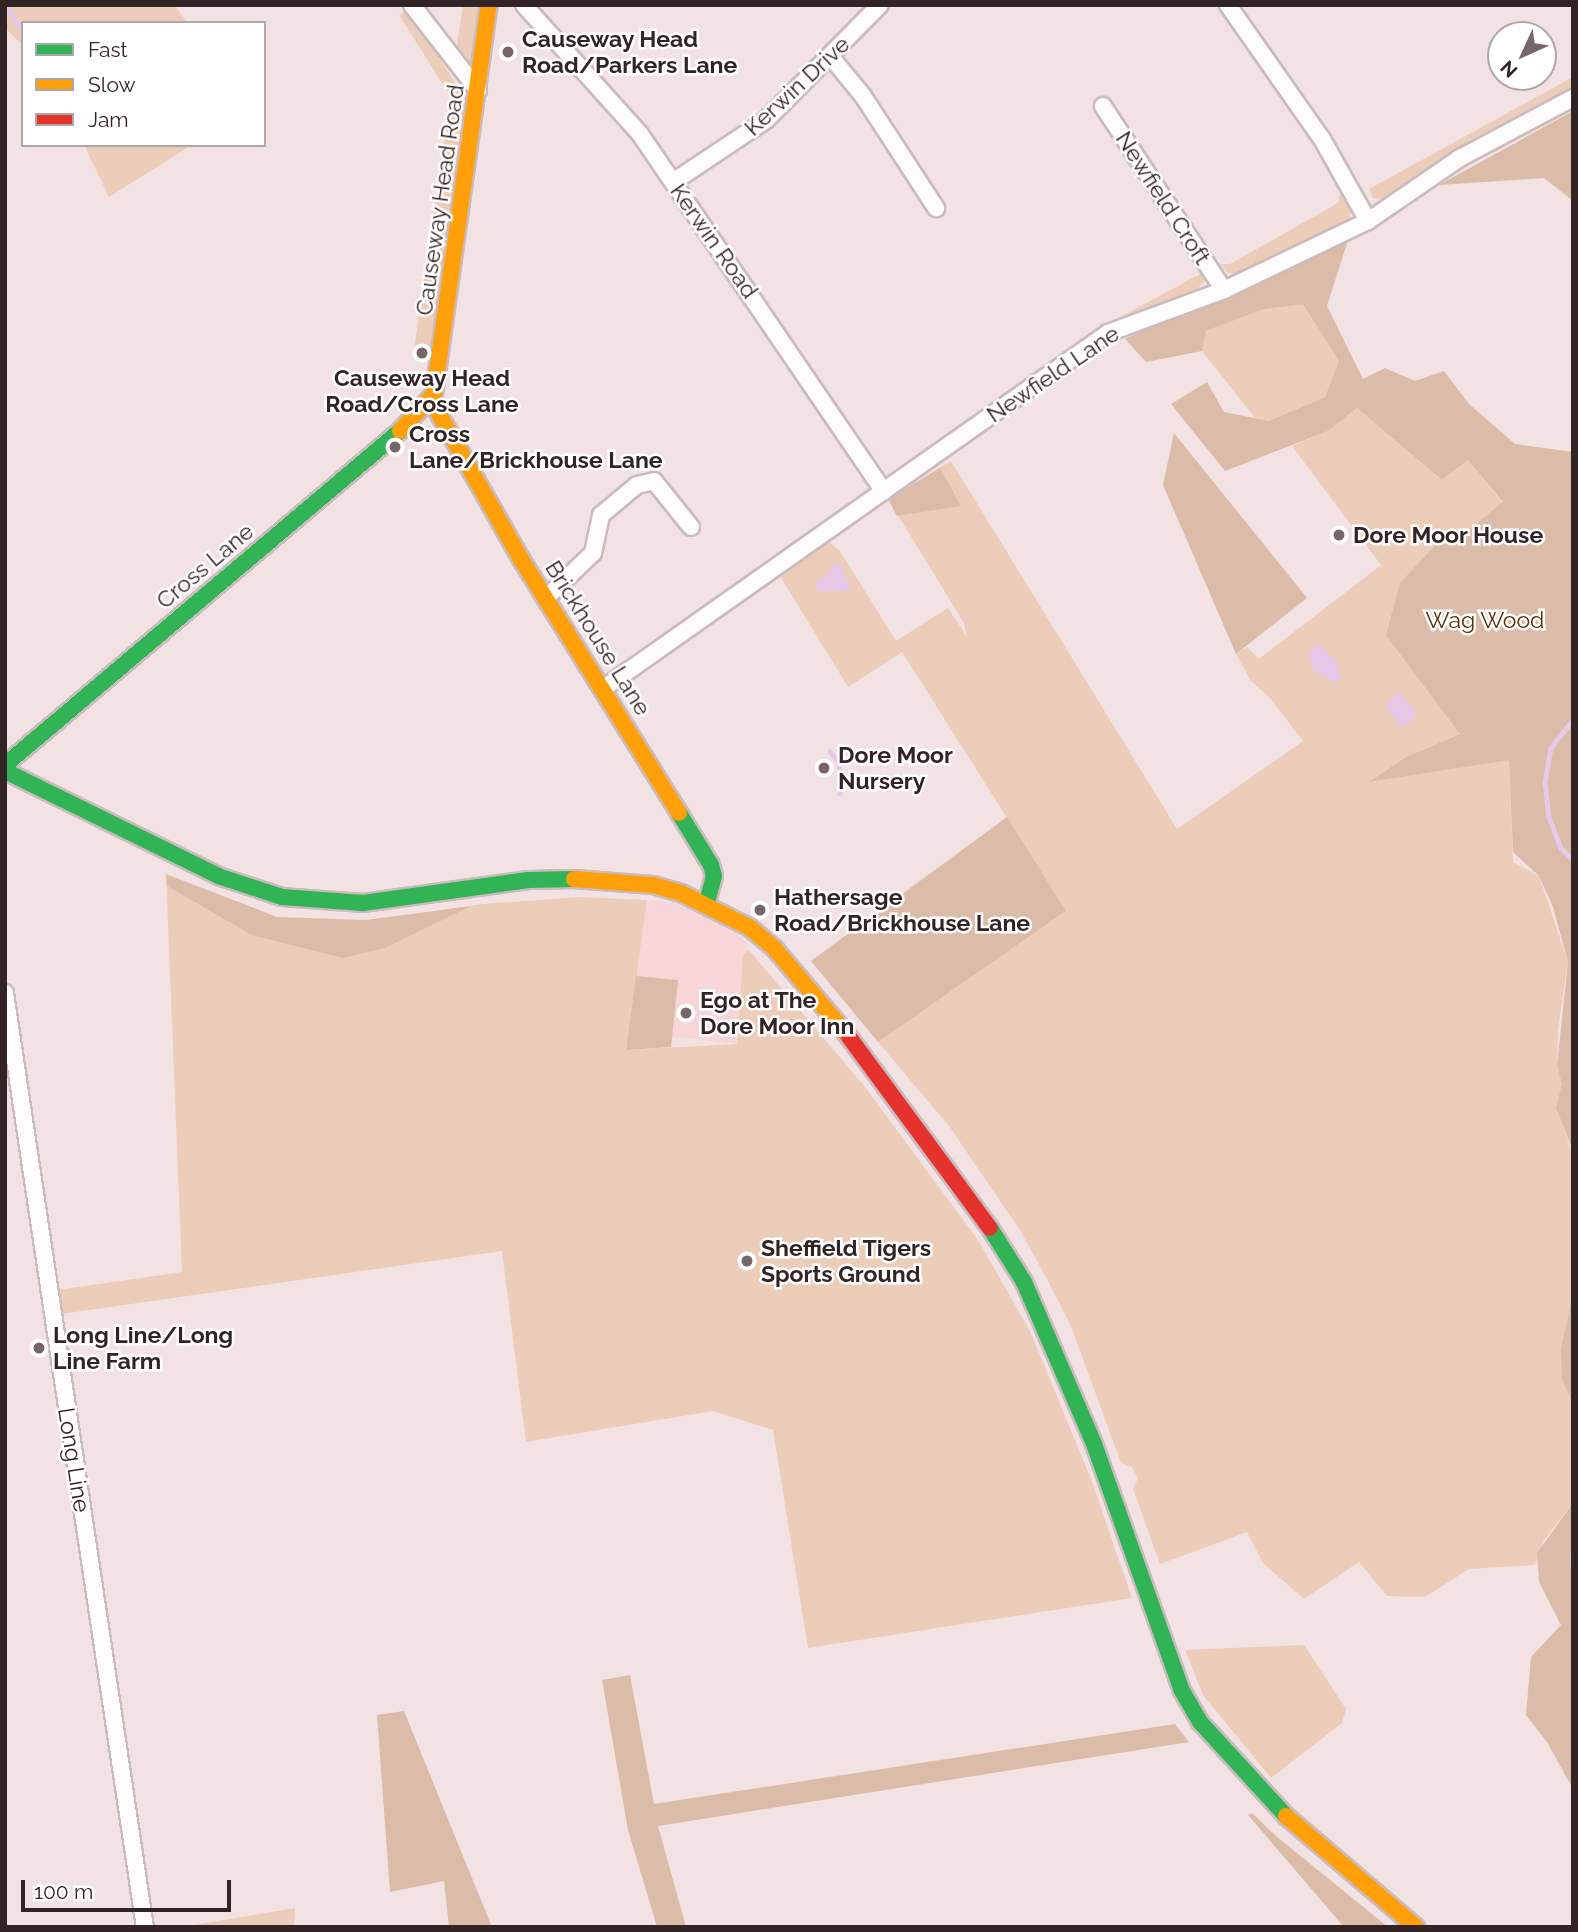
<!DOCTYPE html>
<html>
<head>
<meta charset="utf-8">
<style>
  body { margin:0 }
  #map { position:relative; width:1578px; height:1932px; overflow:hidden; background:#f3e2e3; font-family:Raleway,sans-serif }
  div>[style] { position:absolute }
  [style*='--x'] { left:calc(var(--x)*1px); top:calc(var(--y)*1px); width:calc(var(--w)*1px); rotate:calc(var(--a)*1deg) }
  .built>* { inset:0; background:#f8d5d8 }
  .green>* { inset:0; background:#eccdb9 }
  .forest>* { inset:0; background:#dabca8 }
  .water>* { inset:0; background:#e6c9e8 }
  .stream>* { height:4.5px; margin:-2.25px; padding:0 2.25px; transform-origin:2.25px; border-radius:2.25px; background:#e6c9e8 }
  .roads { filter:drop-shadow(2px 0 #cabbbc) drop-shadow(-2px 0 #cabbbc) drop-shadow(0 2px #cabbbc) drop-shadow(0 -2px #cabbbc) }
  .street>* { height:16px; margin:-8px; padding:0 8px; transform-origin:8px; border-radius:8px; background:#fdfbfb }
  .fast>* { height:16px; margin:-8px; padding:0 8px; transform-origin:8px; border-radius:8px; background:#30b455 }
  .slow>* { height:16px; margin:-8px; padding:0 8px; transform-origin:8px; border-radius:8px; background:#ff9f0a }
  .jam>* { height:16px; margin:-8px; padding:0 8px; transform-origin:8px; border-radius:8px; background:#e5322d }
  .dots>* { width:19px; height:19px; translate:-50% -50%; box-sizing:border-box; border:4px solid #fff; border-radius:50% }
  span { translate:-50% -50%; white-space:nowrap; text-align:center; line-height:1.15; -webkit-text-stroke:5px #fff; paint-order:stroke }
  .poi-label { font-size:23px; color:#322325; font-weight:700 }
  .left { translate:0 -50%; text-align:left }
  .street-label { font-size:23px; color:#322325 }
  .park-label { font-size:23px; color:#5a3201 }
  .frame { position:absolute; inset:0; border:7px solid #322325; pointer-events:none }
  .legend { position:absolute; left:21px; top:21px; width:245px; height:126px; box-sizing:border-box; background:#fff; border:2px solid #ada7a8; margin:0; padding:9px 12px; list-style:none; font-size:21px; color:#322325 }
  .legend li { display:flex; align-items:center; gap:14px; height:35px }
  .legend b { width:35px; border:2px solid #ada7a8 }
  .north { position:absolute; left:1487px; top:21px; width:70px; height:70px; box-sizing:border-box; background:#fff; border:2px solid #ada7a8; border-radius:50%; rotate:225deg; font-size:19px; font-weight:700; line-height:28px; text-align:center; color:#322325 }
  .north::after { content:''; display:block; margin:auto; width:24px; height:32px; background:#766668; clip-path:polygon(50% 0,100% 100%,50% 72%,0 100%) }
  .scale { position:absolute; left:21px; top:1880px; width:210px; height:32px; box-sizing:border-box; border:4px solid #322325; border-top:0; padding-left:9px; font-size:21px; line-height:24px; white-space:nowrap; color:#322325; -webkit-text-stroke:5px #fff; paint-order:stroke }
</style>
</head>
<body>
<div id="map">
  <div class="built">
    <div style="clip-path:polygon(580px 897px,672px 902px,732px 929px,747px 943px,737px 1044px,628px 1031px)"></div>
  </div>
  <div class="green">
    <div style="clip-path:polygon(5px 5px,175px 5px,187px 23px,23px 23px,23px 46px,5px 28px)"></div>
    <div style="clip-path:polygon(463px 5px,480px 5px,473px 72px,455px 58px)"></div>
    <div style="clip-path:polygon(408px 10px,467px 101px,433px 352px,414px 349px,451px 97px,399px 15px)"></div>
    <div style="clip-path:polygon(1573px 77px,1573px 88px,1470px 140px,1386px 199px,1373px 198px,1369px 189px)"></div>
    <div style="clip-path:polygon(84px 145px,192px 145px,109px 197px)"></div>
    <div style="clip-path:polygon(1341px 191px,1351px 212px,1349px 219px,1239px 275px,1228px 273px,1221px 264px,1230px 264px,1338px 203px)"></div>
    <div style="clip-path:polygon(1202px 273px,1205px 280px,1197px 290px,1113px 321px)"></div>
    <div style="clip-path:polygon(1303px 303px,1340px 362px,1325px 397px,1269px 421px,1255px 418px,1202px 351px,1206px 331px,1264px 309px)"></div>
    <div style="clip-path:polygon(1357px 408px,1442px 480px,1468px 460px,1503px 503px,1464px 534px,1442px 538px,1460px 734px,1406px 757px,1370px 782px,1509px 759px,1513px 862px,1539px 876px,1568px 962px,1558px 1029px,1557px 1065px,1563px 1084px,1556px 1108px,1573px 1154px,1573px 1293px,1561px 1348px,1573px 1403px,1573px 1503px,1544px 1540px,1535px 1565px,1469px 1569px,1425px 1597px,1387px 1596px,1359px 1562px,1304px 1599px,1263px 1563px,1247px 1532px,1160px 1564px,1133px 1489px,1138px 1478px,1132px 1467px,1121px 1463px,1071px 1326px,1047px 1279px,1021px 1232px,949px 1126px,878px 1042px,1066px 911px,902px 652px,848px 687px,780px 576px,828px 541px,840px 551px,896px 641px,948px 608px,967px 637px,964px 623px,888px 499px,951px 461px,1177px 829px,1303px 741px,1270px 698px,1251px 681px,1236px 654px,1247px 647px,1259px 659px,1381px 565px,1292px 446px,1328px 431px)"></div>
    <div style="clip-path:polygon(166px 874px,283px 936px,482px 904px,580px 897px,647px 900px,626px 1050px,737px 1044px,743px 956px,748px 949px,865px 1087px,978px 1240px,1030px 1331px,1093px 1484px,1132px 1598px,808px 1648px,773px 1430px,713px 1411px,526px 1442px,502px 1251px,61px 1314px,57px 1290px,182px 1272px)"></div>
    <div style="clip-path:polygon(1304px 1645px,1346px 1709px,1342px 1723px,1271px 1778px,1203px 1695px,1185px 1650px)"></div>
    <div style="clip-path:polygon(295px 1908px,294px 1927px,183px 1927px)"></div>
  </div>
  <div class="forest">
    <div style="clip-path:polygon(1573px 111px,1573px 201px,1544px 178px,1439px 185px)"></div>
    <div style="clip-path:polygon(1348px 240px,1327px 306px,1363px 379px,1385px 368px,1415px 381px,1444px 371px,1469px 404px,1515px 444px,1573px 452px,1573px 1151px,1556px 1108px,1562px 1084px,1557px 1065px,1568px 962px,1553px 907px,1539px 876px,1513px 852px,1509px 760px,1369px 782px,1406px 757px,1460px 734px,1386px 635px,1400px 583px,1442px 538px,1464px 534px,1503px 502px,1468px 460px,1442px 480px,1357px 408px,1328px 431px,1225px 471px,1171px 404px,1207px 382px,1224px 412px,1269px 421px,1325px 397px,1339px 361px,1303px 304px,1264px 309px,1206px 331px,1202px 351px,1146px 362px,1125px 339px)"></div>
    <div style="clip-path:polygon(1174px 433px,1307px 598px,1236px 654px,1163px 485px)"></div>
    <div style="clip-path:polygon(940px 468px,961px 506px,897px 516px,888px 499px)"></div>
    <div style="clip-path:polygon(1007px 817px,1066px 911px,878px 1042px,811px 961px)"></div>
    <div style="clip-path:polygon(166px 874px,277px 917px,366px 920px,471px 906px,385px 948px,342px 958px,252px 935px,167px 886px)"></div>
    <div style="clip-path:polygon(636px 976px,678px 980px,671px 1047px,626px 1050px)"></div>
    <div style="clip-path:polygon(1573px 1293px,1573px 1403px,1562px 1380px,1561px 1348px)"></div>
    <div style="clip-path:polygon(1573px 1503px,1573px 1789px,1547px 1742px,1526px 1715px,1531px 1657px,1561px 1625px,1539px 1582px,1537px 1553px)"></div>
    <div style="clip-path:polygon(630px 1675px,654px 1804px,1175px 1724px,1189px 1742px,658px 1826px,686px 1927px,657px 1927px,628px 1830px,602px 1680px)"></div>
    <div style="clip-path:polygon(404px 1711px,463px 1856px,492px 1927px,449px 1927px,444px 1881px,390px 1892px,377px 1715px)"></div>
    <div style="clip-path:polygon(1252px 1813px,1276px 1836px,1388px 1927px,1344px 1927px,1248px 1815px)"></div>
  </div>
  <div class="water">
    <div style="clip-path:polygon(839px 561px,851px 590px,819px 592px,814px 581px,821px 580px)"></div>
    <div style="clip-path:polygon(1318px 644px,1336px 661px,1340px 679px,1333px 682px,1312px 669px,1309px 652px)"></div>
    <div style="clip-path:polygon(1399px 692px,1417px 714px,1406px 726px,1401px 726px,1385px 705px)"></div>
  </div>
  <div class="stream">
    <div style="--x:7;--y:5;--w:32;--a:60"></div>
    <div style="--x:88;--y:145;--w:1;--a:45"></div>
    <div style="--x:1573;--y:720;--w:36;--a:128"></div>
    <div style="--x:1551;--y:748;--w:34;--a:100"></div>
    <div style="--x:1545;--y:781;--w:36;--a:84"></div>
    <div style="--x:1549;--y:817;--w:33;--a:69"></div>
    <div style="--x:1561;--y:848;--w:17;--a:45"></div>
    <div style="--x:830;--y:751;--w:16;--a:55"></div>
    <div style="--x:839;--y:764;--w:19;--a:84"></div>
    <div style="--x:839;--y:794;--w:8;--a:-67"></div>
    <div style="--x:1573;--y:1549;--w:18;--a:90"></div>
  </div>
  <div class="roads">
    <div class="street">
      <div style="--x:412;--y:5;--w:108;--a:52.2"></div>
      <div style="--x:524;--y:5;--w:173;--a:48"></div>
      <div style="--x:640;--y:134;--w:433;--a:55.7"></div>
      <div style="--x:1228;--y:5;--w:164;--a:55"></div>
      <div style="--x:1322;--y:139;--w:94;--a:60.7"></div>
      <div style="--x:831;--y:57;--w:50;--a:50.6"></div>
      <div style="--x:863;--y:96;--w:134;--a:56.9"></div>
      <div style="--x:1103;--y:106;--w:220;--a:56.7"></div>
      <div style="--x:673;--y:182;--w:112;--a:-33.7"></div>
      <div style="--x:766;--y:120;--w:162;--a:-45.3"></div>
      <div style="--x:546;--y:598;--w:65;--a:-43.8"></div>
      <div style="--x:593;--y:553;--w:39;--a:-78"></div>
      <div style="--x:601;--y:515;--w:47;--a:-39.8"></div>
      <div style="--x:637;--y:485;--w:17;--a:-13"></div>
      <div style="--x:654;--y:481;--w:59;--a:51.2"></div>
      <div style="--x:604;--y:688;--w:616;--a:-35.16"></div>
      <div style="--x:1108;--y:333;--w:124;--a:-20.3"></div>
      <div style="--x:1224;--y:290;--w:160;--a:-25.6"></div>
      <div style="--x:1368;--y:221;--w:112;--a:-34.4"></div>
      <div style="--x:1460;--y:158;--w:128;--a:-28"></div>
      <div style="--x:5;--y:993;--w:944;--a:81.48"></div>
    </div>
    <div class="fast">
      <div style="--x:5;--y:765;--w:517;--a:-40.22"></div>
      <div style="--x:5;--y:771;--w:237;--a:26.2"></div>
      <div style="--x:218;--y:876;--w:67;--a:18.2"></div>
      <div style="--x:282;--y:897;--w:81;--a:4.2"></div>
      <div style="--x:363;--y:903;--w:167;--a:-7.9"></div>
      <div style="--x:528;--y:880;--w:46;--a:-1.2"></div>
      <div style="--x:679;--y:813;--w:61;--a:58.4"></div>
      <div style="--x:711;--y:865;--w:11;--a:75"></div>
      <div style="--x:714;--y:876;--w:27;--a:105"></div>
      <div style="--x:990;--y:1228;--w:64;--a:57.8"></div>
      <div style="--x:1024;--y:1282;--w:176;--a:66.6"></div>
      <div style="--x:1094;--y:1444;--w:260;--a:70.4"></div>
      <div style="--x:1181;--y:1689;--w:39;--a:60"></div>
      <div style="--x:1201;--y:1723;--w:126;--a:47.6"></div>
    </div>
    <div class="slow">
      <div style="--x:431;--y:400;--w:183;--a:60.5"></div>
      <div style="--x:521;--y:559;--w:299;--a:58.1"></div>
      <div style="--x:400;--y:431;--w:50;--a:-47.4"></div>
      <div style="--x:434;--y:394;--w:393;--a:-82"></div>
      <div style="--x:574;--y:879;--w:79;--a:4.3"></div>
      <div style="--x:653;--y:885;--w:29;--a:16"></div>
      <div style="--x:681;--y:893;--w:76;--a:26.6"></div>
      <div style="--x:749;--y:927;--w:34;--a:40"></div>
      <div style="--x:775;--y:949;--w:115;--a:49.9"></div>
      <div style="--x:1286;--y:1816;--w:171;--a:40.5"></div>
    </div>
    <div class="jam">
      <div style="--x:849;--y:1037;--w:237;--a:53.6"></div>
    </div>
  </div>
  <div class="dots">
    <div style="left:508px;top:52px;background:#766668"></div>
    <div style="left:422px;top:353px;background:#766668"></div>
    <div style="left:395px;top:447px;background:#766668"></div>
    <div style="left:1339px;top:535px;background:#766668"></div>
    <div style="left:824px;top:768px;background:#766668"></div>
    <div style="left:760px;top:910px;background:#766668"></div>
    <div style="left:686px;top:1013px;background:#766668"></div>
    <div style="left:747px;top:1261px;background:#766668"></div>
    <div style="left:39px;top:1348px;background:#766668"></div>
  </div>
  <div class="poi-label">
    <span class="left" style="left:522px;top:52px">Causeway Head<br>Road/Parkers Lane</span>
    <span style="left:422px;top:391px">Causeway Head<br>Road/Cross Lane</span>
    <span class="left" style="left:409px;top:447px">Cross<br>Lane/Brickhouse Lane</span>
    <span class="left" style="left:1353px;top:535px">Dore Moor House</span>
    <span class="left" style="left:838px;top:768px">Dore Moor<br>Nursery</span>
    <span class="left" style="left:774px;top:910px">Hathersage<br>Road/Brickhouse Lane</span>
    <span class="left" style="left:700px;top:1013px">Ego at The<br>Dore Moor Inn</span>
    <span class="left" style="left:761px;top:1261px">Sheffield Tigers<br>Sports Ground</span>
    <span class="left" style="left:53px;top:1348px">Long Line/Long<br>Line Farm</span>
  </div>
  <div class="street-label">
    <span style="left:797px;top:86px;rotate:-43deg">Kerwin Drive</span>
    <span style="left:1163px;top:198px;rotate:57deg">Newfield Croft</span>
    <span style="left:440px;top:200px;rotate:-82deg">Causeway Head Road</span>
    <span style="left:714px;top:241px;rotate:55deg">Kerwin Road</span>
    <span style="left:1053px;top:374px;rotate:-34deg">Newfield Lane</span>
    <span style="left:205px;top:566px;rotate:-40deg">Cross Lane</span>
    <span style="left:598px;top:638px;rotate:58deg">Brickhouse Lane</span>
    <span style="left:74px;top:1460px;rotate:81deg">Long Line</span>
  </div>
  <div class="park-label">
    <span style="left:1485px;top:620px">Wag Wood</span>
  </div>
  <div class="frame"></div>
  <ul class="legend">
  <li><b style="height:9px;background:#30b455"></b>Fast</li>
  <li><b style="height:9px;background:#ff9f0a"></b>Slow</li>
  <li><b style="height:9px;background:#e5322d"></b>Jam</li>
  </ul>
  <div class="north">N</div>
  <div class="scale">100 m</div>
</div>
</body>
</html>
